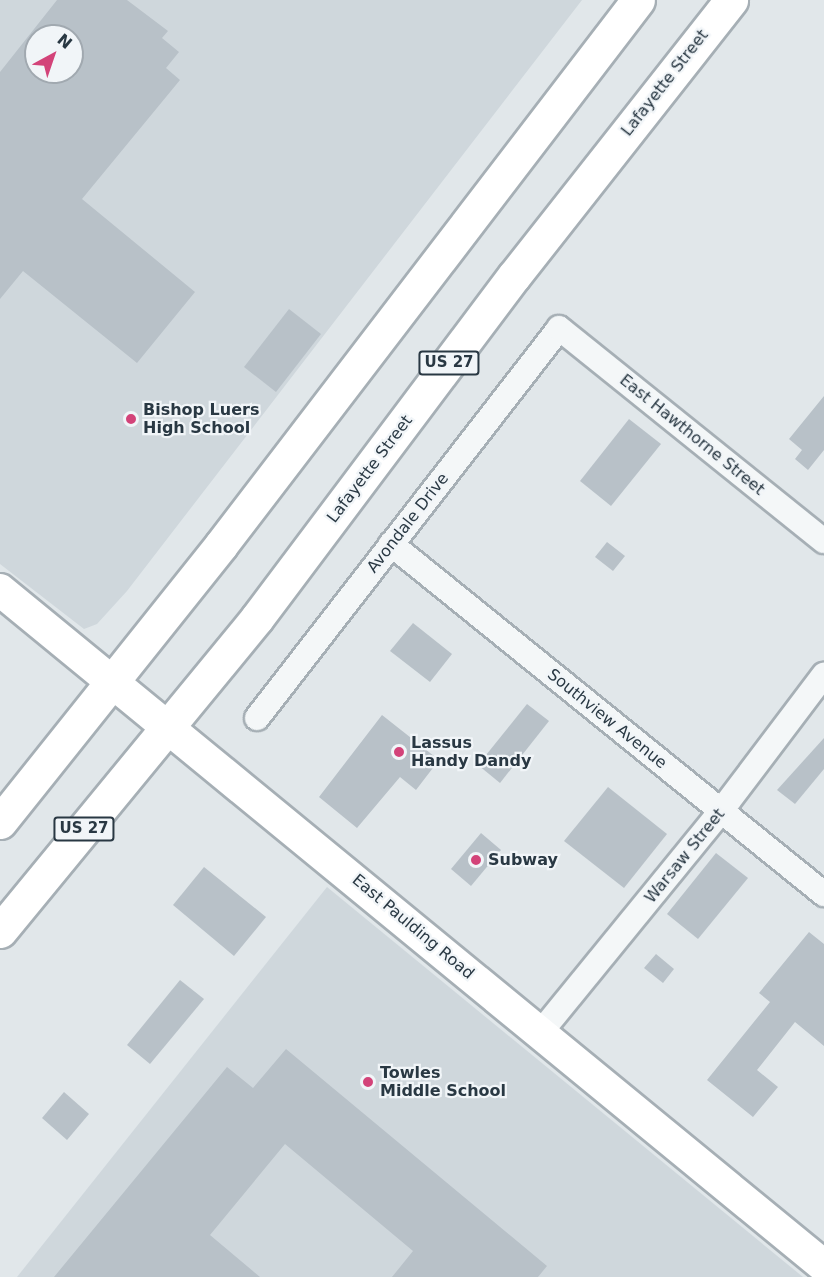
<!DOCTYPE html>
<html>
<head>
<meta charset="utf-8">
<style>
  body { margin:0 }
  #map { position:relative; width:824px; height:1277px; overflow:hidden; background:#e1e7ea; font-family:"DejaVu Sans",sans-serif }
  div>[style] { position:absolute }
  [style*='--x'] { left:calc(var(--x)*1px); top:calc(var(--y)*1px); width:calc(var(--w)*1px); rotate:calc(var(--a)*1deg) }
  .built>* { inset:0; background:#cfd7dc }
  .building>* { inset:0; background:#b8c1c8 }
  .roads { filter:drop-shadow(2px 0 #a6afb5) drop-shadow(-2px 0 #a6afb5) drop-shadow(0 2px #a6afb5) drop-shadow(0 -2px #a6afb5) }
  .minor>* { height:24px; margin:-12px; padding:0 12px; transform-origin:12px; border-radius:12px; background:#f4f7f8 }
  .major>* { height:32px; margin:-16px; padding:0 16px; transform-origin:16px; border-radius:16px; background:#fff }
  .highway>* { height:33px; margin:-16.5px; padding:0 16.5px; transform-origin:16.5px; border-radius:16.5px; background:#fff }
  .dots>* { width:16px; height:16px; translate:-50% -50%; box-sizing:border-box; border:3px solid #f1f5f8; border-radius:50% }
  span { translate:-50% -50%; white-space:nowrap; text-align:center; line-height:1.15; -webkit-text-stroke:4.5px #f1f5f8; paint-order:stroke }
  .shield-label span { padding:2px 4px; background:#f1f5f8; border:2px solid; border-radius:4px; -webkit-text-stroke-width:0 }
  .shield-label { font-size:15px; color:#293843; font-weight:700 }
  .street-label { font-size:16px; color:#293843 }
  .poi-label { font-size:16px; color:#293843; font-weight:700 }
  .left { translate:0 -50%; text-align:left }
  .north { position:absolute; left:24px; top:24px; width:60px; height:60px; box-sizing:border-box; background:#f1f5f8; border:2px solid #a1a9b0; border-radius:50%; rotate:40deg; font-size:16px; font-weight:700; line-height:24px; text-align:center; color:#293843 }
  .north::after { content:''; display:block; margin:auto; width:21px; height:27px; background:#d34379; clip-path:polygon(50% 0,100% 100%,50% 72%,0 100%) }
</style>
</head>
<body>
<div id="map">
  <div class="built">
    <div style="clip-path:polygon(evenodd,0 0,582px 0,127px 591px,97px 624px,84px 629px,0 564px,0 0,36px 36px,72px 36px,72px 72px,36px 72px,36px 36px)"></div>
    <div style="clip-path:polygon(327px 887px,803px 1277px,17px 1277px)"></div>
  </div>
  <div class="building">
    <div style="clip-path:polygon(evenodd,57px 0,127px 0,168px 31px,162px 38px,179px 52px,166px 68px,180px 80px,82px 199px,195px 292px,137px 363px,23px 271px,0 299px,0 72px,57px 0,36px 36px,72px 36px,72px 72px,36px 72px,36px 36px)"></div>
    <div style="clip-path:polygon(289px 309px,321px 334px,276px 392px,244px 367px)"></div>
    <div style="clip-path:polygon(824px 396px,824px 450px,808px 470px,795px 459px,802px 450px,789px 439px)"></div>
    <div style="clip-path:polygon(629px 419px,661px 444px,611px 506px,580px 481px)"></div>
    <div style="clip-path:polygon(607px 542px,625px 556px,613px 571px,595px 557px)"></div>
    <div style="clip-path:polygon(413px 623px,452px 654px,430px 682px,390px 651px)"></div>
    <div style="clip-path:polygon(527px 704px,549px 721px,500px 783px,478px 765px)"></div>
    <div style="clip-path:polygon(382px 715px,439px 760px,416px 790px,400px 777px,357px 828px,319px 797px)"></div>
    <div style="clip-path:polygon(824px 738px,824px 769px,795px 804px,777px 790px)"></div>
    <div style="clip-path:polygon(608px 787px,667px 834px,624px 888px,564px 841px)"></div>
    <div style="clip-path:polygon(481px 833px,501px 850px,471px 886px,451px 869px)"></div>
    <div style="clip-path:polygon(716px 853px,748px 878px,698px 939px,667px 914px)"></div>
    <div style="clip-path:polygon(204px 867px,266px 917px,234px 956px,173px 905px)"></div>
    <div style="clip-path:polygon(809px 932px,824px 944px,824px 1046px,795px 1022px,757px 1070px,778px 1087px,753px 1117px,707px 1080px,770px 1002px,759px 993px)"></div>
    <div style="clip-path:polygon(656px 954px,674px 969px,663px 983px,644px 968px)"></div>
    <div style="clip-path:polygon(180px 980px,204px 999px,150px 1064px,127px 1045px)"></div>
    <div style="clip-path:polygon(286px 1049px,547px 1266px,538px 1277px,392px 1277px,413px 1251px,285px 1144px,210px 1235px,260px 1277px,54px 1277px,227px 1067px,253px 1088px)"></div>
    <div style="clip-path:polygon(64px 1092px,89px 1114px,67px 1140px,42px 1118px)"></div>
  </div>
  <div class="roads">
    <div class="minor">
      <div style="--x:391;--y:544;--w:557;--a:38.95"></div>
      <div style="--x:257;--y:718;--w:493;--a:-52.2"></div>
      <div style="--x:559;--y:328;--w:340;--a:38.8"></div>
      <div style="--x:540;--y:1033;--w:286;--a:-50.8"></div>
      <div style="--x:721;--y:811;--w:171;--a:-52.9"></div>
    </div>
    <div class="major">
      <div style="--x:0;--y:590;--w:1066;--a:39.37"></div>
    </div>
    <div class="highway">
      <div style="--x:0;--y:822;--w:354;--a:-51.4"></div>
      <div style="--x:221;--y:545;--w:686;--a:-52.58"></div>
      <div style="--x:0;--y:931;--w:405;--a:-50.6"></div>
      <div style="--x:257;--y:618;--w:428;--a:-53.1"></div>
      <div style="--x:514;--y:276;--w:351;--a:-51.8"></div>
    </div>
  </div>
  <div class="dots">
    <div style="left:131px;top:419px;background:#d34379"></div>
    <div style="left:399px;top:752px;background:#d34379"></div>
    <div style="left:476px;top:860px;background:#d34379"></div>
    <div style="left:368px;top:1082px;background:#d34379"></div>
  </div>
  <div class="shield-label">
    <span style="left:449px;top:363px">US 27</span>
    <span style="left:84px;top:829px">US 27</span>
  </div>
  <div class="street-label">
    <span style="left:665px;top:83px;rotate:-52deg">Lafayette Street</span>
    <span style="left:692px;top:435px;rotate:39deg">East Hawthorne Street</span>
    <span style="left:370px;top:469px;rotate:-53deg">Lafayette Street</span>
    <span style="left:408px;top:523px;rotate:-52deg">Avondale Drive</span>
    <span style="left:607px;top:719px;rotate:39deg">Southview Avenue</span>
    <span style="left:685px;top:856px;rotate:-51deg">Warsaw Street</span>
    <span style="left:413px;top:927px;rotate:40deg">East Paulding Road</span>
  </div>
  <div class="poi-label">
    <span class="left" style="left:143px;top:419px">Bishop Luers<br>High School</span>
    <span class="left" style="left:411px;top:752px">Lassus<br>Handy Dandy</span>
    <span class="left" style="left:488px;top:860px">Subway</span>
    <span class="left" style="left:380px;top:1082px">Towles<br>Middle School</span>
  </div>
  <div class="north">N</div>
</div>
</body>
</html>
